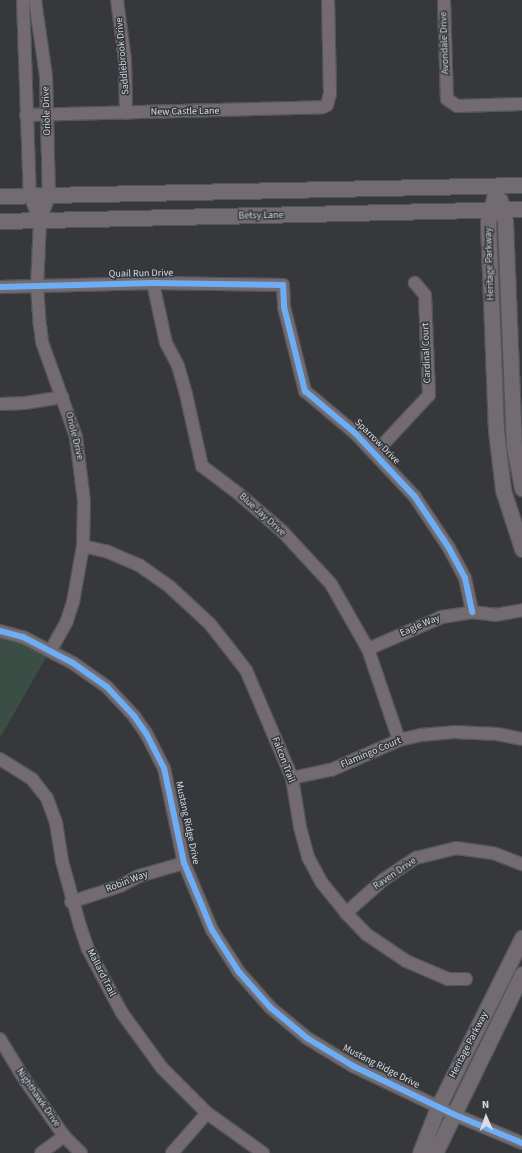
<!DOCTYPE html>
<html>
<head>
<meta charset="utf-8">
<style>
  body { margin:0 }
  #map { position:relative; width:522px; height:1153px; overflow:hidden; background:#36383b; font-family:"Source Sans 3",sans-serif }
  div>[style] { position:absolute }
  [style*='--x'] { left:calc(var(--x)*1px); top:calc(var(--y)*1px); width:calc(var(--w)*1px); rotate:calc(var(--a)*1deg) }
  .green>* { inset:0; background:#3a4e45 }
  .roads { filter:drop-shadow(1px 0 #545558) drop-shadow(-1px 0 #545558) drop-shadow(0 1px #545558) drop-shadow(0 -1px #545558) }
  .minor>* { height:12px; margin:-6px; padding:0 6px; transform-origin:6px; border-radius:6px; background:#736b70 }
  .major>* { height:15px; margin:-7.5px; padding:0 7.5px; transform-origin:7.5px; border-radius:7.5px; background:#726b71 }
  .cycleway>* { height:6px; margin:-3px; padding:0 3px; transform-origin:3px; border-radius:3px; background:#6dadf4 }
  span { translate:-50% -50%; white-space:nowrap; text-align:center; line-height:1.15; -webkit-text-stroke:3px #33383e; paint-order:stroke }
  .street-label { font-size:10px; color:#d8dbdf }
  .north { position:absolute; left:466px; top:1097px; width:40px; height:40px; -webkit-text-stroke:3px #33383e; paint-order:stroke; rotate:358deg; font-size:11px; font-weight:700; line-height:16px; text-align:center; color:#d8dbdf }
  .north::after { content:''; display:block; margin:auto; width:14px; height:18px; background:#d8dbdf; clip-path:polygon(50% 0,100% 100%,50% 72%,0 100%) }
</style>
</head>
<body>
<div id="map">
  <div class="green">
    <div style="clip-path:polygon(0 638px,24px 644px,47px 656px,0 738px)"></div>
  </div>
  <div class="roads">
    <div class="minor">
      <div style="--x:23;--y:0;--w:196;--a:88"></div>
      <div style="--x:30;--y:196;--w:27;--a:68"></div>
      <div style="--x:35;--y:0;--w:77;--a:81.8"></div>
      <div style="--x:46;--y:76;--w:120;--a:88.6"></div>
      <div style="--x:49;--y:196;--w:27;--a:110"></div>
      <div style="--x:40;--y:221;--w:65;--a:92.6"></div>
      <div style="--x:37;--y:286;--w:39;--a:86"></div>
      <div style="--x:40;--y:325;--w:17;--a:83"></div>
      <div style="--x:42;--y:342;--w:101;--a:70.3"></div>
      <div style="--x:76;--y:437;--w:64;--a:82.9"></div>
      <div style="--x:84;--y:501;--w:45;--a:91.3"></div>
      <div style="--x:83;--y:546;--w:57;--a:100.1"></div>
      <div style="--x:73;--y:602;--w:20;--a:108"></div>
      <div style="--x:67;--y:621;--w:33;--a:119"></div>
      <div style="--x:117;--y:0;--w:61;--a:82.4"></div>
      <div style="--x:125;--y:60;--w:53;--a:88.9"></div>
      <div style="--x:444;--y:0;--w:99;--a:88.3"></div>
      <div style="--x:447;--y:99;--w:12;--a:35"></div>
      <div style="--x:457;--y:106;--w:65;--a:-1.8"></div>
      <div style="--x:26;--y:115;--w:297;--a:-1.5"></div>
      <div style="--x:323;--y:107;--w:4;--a:-27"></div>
      <div style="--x:327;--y:105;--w:11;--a:-75"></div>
      <div style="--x:330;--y:94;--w:94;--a:-91.2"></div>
      <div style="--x:153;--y:283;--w:61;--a:77.8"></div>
      <div style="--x:166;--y:343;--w:26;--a:62"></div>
      <div style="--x:178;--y:366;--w:29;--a:74"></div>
      <div style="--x:186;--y:394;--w:74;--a:77.5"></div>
      <div style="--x:202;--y:466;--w:46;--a:37.1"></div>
      <div style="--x:239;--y:494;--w:58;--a:40.8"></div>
      <div style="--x:283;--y:532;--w:71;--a:47.3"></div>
      <div style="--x:331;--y:584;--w:75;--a:60.4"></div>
      <div style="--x:368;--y:649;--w:96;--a:71.2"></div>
      <div style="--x:0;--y:287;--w:153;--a:-1.5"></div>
      <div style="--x:153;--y:283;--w:130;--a:0.9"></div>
      <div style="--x:283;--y:285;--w:22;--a:87"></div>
      <div style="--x:284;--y:307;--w:87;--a:76"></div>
      <div style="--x:305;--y:391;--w:65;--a:40"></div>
      <div style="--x:355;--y:433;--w:88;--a:46.8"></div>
      <div style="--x:415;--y:497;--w:61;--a:56.3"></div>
      <div style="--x:449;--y:548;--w:34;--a:62"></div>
      <div style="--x:465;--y:578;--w:35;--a:78"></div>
      <div style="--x:0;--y:404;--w:25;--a:-2"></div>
      <div style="--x:25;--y:403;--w:38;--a:-9"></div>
      <div style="--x:375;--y:453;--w:79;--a:-47"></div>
      <div style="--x:429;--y:395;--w:100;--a:-92.3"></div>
      <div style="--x:425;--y:295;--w:16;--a:-130"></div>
      <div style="--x:83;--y:546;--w:26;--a:13"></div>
      <div style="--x:108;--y:552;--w:34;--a:23"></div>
      <div style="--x:139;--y:565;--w:38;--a:35"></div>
      <div style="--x:170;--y:587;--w:54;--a:42.8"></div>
      <div style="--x:210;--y:624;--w:58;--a:52"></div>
      <div style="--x:246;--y:670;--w:117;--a:66.9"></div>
      <div style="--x:292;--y:778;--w:50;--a:80.7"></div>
      <div style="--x:300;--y:827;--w:31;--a:75"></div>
      <div style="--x:308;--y:857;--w:30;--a:62"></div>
      <div style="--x:322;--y:883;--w:38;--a:51"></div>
      <div style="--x:346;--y:913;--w:29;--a:46"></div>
      <div style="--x:366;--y:934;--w:48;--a:34"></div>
      <div style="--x:406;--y:961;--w:46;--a:23.2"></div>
      <div style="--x:448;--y:979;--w:18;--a:0"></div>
      <div style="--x:0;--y:631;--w:24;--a:15"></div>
      <div style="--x:23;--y:637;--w:56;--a:27.5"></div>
      <div style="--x:73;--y:663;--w:42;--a:35.2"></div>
      <div style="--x:107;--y:687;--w:40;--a:47"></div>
      <div style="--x:134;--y:716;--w:21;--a:55"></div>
      <div style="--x:146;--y:733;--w:39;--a:63"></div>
      <div style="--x:164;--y:768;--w:97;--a:78.1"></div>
      <div style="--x:184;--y:863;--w:73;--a:67.3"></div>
      <div style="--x:212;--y:930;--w:50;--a:57.3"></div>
      <div style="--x:239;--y:972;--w:48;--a:48.4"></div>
      <div style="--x:271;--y:1008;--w:47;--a:39.8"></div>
      <div style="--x:307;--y:1038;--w:54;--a:31.3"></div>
      <div style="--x:353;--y:1066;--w:111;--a:25.6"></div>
      <div style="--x:453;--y:1114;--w:75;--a:22.8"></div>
      <div style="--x:368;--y:649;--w:81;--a:-23.4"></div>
      <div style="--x:442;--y:617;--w:30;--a:-9"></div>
      <div style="--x:472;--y:612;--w:23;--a:7"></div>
      <div style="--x:495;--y:615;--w:27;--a:-10"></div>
      <div style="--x:0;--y:759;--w:38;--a:32"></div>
      <div style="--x:32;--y:779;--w:24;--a:52"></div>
      <div style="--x:47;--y:798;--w:27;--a:70"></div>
      <div style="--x:56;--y:823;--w:38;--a:81"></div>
      <div style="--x:62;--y:861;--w:67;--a:74.5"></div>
      <div style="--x:80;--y:926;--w:24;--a:71"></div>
      <div style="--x:88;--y:949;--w:72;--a:62"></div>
      <div style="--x:122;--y:1013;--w:68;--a:54"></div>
      <div style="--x:162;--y:1068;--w:64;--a:45"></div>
      <div style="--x:207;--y:1113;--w:69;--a:35.5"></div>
      <div style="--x:292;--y:778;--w:40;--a:-12"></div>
      <div style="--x:331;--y:770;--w:74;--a:-23.8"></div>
      <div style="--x:399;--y:740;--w:23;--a:-13"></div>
      <div style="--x:421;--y:735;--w:33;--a:-5"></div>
      <div style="--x:454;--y:732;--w:43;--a:2.7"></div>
      <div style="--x:497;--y:734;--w:25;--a:11"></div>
      <div style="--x:71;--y:902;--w:52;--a:-18.1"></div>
      <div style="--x:120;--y:886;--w:21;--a:-28"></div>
      <div style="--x:139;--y:876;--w:47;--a:-16.1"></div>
      <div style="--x:346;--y:913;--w:50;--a:-41.7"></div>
      <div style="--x:383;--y:880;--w:40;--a:-34"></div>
      <div style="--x:416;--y:858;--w:41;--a:-14"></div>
      <div style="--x:456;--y:848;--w:37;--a:8"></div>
      <div style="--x:493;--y:853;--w:31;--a:21"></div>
      <div style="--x:0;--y:1039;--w:44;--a:58.8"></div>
      <div style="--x:23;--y:1077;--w:72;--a:55.2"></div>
      <div style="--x:64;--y:1136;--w:24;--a:45"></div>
      <div style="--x:41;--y:1153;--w:29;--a:-36"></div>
      <div style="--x:172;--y:1153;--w:53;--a:-48.8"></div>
    </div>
    <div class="major">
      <div style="--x:497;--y:186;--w:37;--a:104"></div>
      <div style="--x:488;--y:222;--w:208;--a:87.8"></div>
      <div style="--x:496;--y:430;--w:60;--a:83.3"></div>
      <div style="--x:503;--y:490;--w:62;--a:72.1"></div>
      <div style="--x:0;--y:196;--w:522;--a:-1.21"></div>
      <div style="--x:500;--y:200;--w:23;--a:77"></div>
      <div style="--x:505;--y:222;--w:224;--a:87.7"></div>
      <div style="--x:514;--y:446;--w:43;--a:79.2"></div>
      <div style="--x:0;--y:221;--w:522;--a:-1.32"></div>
      <div style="--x:420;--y:1153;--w:49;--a:-68.6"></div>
      <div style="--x:438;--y:1107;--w:189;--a:-63.6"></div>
      <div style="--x:435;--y:1153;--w:199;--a:-64.1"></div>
    </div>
  </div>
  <div class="cycleway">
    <div style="--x:0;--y:287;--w:153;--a:-1.5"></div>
    <div style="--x:153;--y:283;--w:130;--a:0.9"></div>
    <div style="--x:283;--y:285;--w:22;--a:87"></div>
    <div style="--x:284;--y:307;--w:87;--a:76"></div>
    <div style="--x:305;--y:391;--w:65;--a:40"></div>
    <div style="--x:355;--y:433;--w:88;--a:46.8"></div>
    <div style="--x:415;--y:497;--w:61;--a:56.3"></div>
    <div style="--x:449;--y:548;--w:34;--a:62"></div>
    <div style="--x:465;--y:578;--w:35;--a:78"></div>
    <div style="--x:0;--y:631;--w:24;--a:15"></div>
    <div style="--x:23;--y:637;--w:56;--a:27.5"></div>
    <div style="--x:73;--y:663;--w:42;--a:35.2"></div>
    <div style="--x:107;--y:687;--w:40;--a:47"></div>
    <div style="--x:134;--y:716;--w:21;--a:55"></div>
    <div style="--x:146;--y:733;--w:39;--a:63"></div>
    <div style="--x:164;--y:768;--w:97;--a:78.1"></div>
    <div style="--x:184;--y:863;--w:73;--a:67.3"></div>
    <div style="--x:212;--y:930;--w:50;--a:57.3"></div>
    <div style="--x:239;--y:972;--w:48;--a:48.4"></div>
    <div style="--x:271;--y:1008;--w:47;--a:39.8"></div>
    <div style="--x:307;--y:1038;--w:54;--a:31.3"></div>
    <div style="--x:353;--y:1066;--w:111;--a:25.6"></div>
    <div style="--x:453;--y:1114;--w:75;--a:22.8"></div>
  </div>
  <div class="street-label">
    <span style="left:445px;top:43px;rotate:-92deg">Avondale Drive</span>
    <span style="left:123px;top:56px;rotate:-95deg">Saddlebrook Drive</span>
    <span style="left:47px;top:111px;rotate:-92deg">Oriole Drive</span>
    <span style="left:185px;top:112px;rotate:-1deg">New Castle Lane</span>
    <span style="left:261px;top:216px;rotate:-1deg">Betsy Lane</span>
    <span style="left:490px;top:264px;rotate:-92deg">Heritage Parkway</span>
    <span style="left:141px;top:274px;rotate:-1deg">Quail Run Drive</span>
    <span style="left:427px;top:353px;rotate:-92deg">Cardinal Court</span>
    <span style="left:74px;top:436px;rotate:76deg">Oriole Drive</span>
    <span style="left:377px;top:442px;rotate:45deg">Sparrow Drive</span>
    <span style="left:262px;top:515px;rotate:42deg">Blue Jay Drive</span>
    <span style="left:420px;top:626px;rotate:-23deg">Eagle Way</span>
    <span style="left:371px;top:753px;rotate:-23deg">Flamingo Court</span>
    <span style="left:283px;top:760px;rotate:69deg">Falcon Trail</span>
    <span style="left:187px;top:823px;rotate:78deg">Mustang Ridge Drive</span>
    <span style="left:395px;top:874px;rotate:-34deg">Raven Drive</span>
    <span style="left:127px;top:882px;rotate:-21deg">Robin Way</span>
    <span style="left:101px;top:973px;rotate:63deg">Mallard Trail</span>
    <span style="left:469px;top:1045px;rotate:-63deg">Heritage Parkway</span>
    <span style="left:381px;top:1067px;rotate:27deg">Mustang Ridge Drive</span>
    <span style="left:38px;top:1098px;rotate:55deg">Nighthawk Drive</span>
  </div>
  <div class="north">N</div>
</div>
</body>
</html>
